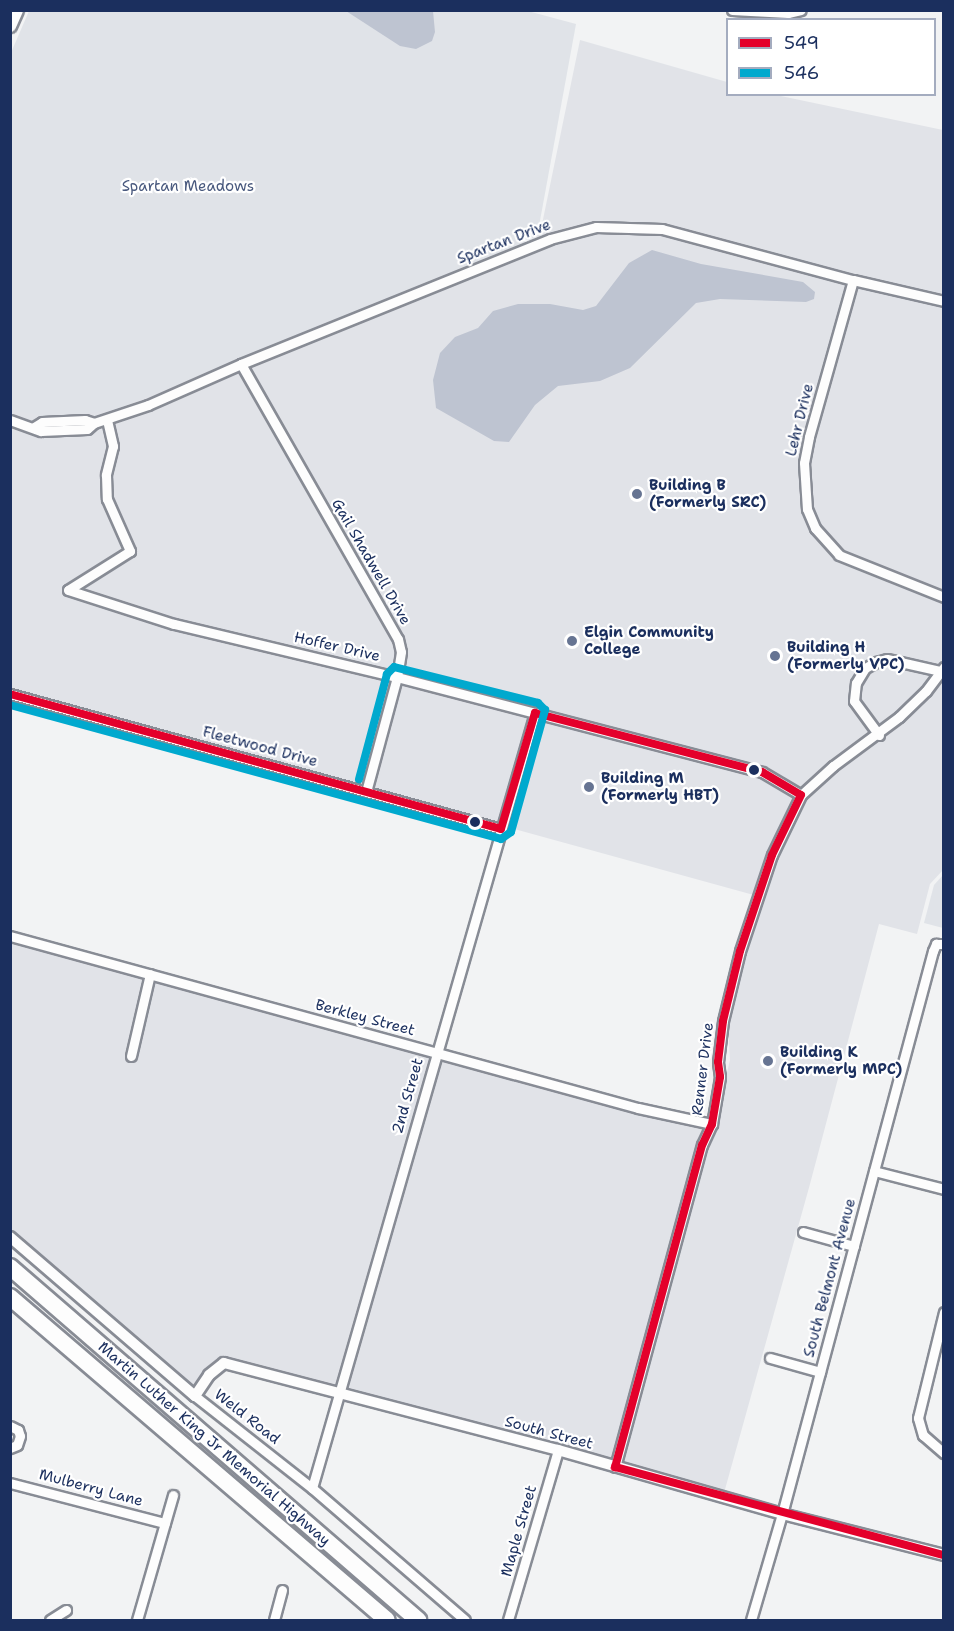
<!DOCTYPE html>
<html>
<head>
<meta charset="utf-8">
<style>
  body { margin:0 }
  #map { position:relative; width:954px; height:1631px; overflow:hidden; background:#f2f3f4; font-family:"Shantell Sans",sans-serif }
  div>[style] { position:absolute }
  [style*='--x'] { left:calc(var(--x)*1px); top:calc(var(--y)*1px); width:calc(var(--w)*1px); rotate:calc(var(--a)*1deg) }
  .built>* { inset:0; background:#e1e3e8 }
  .green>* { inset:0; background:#e0e3e8 }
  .water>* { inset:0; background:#bec4d1 }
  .roads { filter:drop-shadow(2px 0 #888c95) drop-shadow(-2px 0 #888c95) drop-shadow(0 2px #888c95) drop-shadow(0 -2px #888c95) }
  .minor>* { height:9px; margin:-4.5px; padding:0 4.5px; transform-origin:4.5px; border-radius:4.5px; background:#fdfdfd }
  .tertiary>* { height:10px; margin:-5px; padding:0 5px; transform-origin:5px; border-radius:5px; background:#fdfdfd }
  .secondary>* { height:12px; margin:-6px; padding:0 6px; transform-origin:6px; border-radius:6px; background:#fdfdfd }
  .motorway>* { height:16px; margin:-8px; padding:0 8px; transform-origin:8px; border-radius:8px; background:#fdfdfd }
  .bus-1>* { height:8px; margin:-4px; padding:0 4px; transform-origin:4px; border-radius:4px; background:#e4002b }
  .bus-2>* { height:8px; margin:-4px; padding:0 4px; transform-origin:4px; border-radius:4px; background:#00a9ce }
  .dots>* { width:16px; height:16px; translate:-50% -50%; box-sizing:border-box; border:3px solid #fff; border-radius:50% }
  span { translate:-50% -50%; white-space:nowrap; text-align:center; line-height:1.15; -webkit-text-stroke:4.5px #fff; paint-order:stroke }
  .park-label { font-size:15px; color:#49597e }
  .street-label { font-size:15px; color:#1b2f5e }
  .poi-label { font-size:15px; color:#1b2f5e; font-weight:700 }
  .left { translate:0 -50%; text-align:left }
  .frame { position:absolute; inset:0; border:12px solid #1b2f5e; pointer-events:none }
  .legend { position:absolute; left:726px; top:18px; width:210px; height:78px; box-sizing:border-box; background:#fff; border:2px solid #a4acbf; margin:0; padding:8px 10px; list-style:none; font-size:18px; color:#1b2f5e }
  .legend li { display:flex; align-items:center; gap:12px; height:30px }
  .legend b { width:30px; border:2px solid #a4acbf }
</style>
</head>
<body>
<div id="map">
  <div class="built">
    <div style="clip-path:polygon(580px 40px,727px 82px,728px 94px,776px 95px,943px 130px,943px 870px,930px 884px,917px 934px,879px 924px,810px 1184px,724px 1493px,222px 1360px,195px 1391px,11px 1232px,10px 938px,713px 1130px,730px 1060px,728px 1021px,761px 897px,11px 690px,11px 406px,392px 292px,540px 234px)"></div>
  </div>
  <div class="green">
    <div style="clip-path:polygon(524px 10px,576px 24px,539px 226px,530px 243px,113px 410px,55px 418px,11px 410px,10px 55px,29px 11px)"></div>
    <div style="clip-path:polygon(943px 875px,943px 928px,924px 923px,934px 885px)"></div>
  </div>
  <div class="water">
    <div style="clip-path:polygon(346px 11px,433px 11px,435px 32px,432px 41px,416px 49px,400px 46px)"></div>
    <div style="clip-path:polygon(652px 250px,701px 264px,803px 282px,815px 292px,814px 299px,806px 302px,720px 299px,696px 303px,630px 368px,600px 381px,558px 386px,535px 405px,509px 442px,494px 441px,436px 408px,433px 380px,440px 353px,455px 337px,478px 328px,493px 311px,518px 304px,550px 304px,583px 310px,596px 306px,629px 263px)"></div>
  </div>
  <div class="roads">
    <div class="minor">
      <div style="--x:732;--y:10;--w:56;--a:3.1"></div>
      <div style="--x:788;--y:13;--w:13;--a:-13"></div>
      <div style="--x:853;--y:280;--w:163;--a:105.7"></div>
      <div style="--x:809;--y:437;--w:26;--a:101"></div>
      <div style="--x:804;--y:463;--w:46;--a:86.3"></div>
      <div style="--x:807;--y:509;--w:21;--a:67"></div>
      <div style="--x:815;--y:528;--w:36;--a:48"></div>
      <div style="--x:839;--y:555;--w:113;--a:21.8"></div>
      <div style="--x:241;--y:364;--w:317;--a:60.3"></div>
      <div style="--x:398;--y:639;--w:13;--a:77"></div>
      <div style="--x:401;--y:652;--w:25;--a:99"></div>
      <div style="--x:397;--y:677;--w:119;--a:105.1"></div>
      <div style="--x:10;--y:420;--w:33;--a:20"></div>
      <div style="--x:41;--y:431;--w:46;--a:-2.5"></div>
      <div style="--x:87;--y:429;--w:9;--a:-41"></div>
      <div style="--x:94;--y:423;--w:57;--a:-18.4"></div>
      <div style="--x:148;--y:405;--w:102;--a:-23.8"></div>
      <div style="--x:241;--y:364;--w:333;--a:-22"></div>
      <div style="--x:550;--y:239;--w:48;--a:-14.6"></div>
      <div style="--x:596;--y:227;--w:66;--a:1.7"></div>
      <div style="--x:662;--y:229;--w:198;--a:15"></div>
      <div style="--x:853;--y:280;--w:93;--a:13"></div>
      <div style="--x:107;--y:420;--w:27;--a:77"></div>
      <div style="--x:113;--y:446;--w:30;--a:104"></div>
      <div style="--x:106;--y:475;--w:24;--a:88"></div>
      <div style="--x:107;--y:499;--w:57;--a:66.1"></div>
      <div style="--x:130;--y:551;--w:73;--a:147.8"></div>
      <div style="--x:68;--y:590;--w:111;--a:17.8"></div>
      <div style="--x:174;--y:624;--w:229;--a:13.4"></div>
      <div style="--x:397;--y:677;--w:377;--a:14.6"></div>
      <div style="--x:762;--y:772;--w:45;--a:30.5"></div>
      <div style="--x:34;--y:427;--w:9;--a:-32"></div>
      <div style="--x:42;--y:422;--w:43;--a:-2.7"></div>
      <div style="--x:85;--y:420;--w:9;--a:18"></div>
      <div style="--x:10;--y:694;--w:509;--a:15.37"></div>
      <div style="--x:879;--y:735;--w:42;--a:-126.3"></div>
      <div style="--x:854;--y:701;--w:18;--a:-84"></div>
      <div style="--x:856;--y:683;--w:17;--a:-59"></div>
      <div style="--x:865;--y:668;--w:13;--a:-29"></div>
      <div style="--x:876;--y:662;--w:11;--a:-15"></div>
      <div style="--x:887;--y:659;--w:54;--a:12.8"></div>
      <div style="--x:10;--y:936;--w:651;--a:15.32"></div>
      <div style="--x:638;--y:1108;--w:76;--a:12.2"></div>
      <div style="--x:131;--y:1056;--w:84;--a:-77"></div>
      <div style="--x:874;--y:1171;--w:72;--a:14.4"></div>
      <div style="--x:803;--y:1232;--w:53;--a:15.4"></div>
      <div style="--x:944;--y:1312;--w:109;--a:103.8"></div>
      <div style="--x:918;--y:1418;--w:18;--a:74"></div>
      <div style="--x:923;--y:1435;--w:28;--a:41"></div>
      <div style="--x:770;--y:1358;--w:52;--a:15.6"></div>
      <div style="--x:195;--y:1396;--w:149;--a:38.2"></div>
      <div style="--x:312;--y:1488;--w:202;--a:40.8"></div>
      <div style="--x:10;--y:1426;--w:9;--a:27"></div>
      <div style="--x:18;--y:1430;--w:6;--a:72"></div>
      <div style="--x:20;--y:1436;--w:9;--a:108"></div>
      <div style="--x:17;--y:1445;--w:8;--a:157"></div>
      <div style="--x:615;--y:1467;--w:334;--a:-74.9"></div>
      <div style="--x:702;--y:1145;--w:23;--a:-65"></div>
      <div style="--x:712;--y:1124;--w:48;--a:-80.3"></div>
      <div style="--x:720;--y:1077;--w:15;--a:-98"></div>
      <div style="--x:718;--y:1062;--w:41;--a:-83"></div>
      <div style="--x:723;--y:1021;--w:72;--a:-76.3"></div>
      <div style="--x:740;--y:951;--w:101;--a:-71.6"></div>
      <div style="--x:772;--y:855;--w:67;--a:-64.2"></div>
      <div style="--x:801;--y:795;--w:43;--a:-42.2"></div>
      <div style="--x:833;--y:766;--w:82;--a:-36.6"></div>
      <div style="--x:899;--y:717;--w:37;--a:-44"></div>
      <div style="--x:926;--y:691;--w:30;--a:-53"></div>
      <div style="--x:10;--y:1483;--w:160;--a:14.5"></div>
      <div style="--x:312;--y:1488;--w:806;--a:-73.95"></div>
      <div style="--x:50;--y:1620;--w:19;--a:-32"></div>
      <div style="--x:137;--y:1620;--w:130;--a:-73.9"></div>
      <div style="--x:274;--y:1620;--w:31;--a:-75"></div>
      <div style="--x:508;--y:1620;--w:177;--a:-73.6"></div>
      <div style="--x:751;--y:1620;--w:110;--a:-73.7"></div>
      <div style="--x:782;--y:1514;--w:583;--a:-74.99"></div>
      <div style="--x:933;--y:951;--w:8;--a:-67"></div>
      <div style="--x:936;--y:944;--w:8;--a:0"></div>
    </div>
    <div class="tertiary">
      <div style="--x:10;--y:1237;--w:244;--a:40.7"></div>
      <div style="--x:195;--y:1396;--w:25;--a:-56"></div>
      <div style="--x:209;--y:1375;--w:19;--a:-39"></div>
      <div style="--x:224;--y:1363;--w:345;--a:14.6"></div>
      <div style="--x:558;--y:1450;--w:233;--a:15.9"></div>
      <div style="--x:782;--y:1514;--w:167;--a:14.2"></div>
    </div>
    <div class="secondary">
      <div style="--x:10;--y:26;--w:17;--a:-66"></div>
    </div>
    <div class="motorway">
      <div style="--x:10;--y:1267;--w:540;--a:40.87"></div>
      <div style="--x:10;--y:1297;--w:496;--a:40.6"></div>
    </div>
  </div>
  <div class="bus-1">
    <div style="--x:10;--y:694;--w:509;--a:15.37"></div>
    <div style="--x:501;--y:829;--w:121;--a:-73.7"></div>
    <div style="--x:535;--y:713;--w:235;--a:14.6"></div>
    <div style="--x:762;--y:772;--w:45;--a:30.5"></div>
    <div style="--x:801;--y:795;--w:67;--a:115.8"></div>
    <div style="--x:772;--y:855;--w:101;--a:108.4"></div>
    <div style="--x:740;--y:951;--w:72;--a:103.7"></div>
    <div style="--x:723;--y:1021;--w:41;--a:97"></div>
    <div style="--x:718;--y:1062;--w:15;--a:82"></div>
    <div style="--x:720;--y:1077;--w:48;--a:99.7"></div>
    <div style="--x:712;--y:1124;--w:23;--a:115"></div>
    <div style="--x:702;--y:1145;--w:334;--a:105.1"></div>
    <div style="--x:615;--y:1467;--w:341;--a:15"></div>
  </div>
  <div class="bus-2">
    <div style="--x:10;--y:705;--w:509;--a:15.26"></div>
    <div style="--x:501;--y:839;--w:12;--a:-35"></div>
    <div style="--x:511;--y:832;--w:127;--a:-74.4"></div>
    <div style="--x:545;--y:710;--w:10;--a:-135"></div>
    <div style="--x:538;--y:703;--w:148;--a:-166"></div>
    <div style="--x:394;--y:667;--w:10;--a:135"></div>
    <div style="--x:387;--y:674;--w:109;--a:104.9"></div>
  </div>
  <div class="dots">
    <div style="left:637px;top:494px;background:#667492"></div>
    <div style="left:572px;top:641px;background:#667492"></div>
    <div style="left:775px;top:656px;background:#667492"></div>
    <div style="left:754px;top:770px;background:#1b2f5e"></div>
    <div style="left:589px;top:787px;background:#667492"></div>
    <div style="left:475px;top:822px;background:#1b2f5e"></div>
    <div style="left:768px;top:1061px;background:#667492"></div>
  </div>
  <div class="park-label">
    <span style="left:188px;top:187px">Spartan Meadows</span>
  </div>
  <div class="street-label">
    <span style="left:504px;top:242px;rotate:-21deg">Spartan Drive</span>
    <span style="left:800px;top:420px;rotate:-76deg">Lehr Drive</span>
    <span style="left:371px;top:562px;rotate:60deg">Gail Shadwell Drive</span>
    <span style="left:337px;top:647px;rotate:13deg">Hoffer Drive</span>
    <span style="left:260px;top:747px;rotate:15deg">Fleetwood Drive</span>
    <span style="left:365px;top:1018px;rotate:15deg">Berkley Street</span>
    <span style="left:703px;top:1069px;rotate:-83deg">Renner Drive</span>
    <span style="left:408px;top:1096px;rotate:-74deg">2nd Street</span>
    <span style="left:830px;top:1278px;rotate:-75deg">South Belmont Avenue</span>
    <span style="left:247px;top:1417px;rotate:38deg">Weld Road</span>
    <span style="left:549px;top:1433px;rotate:15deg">South Street</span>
    <span style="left:214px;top:1444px;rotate:41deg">Martin Luther King Jr Memorial Highway</span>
    <span style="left:91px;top:1488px;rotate:15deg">Mulberry Lane</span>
    <span style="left:519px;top:1531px;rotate:-74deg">Maple Street</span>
  </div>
  <div class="poi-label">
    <span class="left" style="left:649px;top:494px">Building B<br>(Formerly SRC)</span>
    <span class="left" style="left:584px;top:641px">Elgin Community<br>College</span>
    <span class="left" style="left:787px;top:656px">Building H<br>(Formerly VPC)</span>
    <span class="left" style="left:601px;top:787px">Building M<br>(Formerly HBT)</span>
    <span class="left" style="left:780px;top:1061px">Building K<br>(Formerly MPC)</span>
  </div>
  <div class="frame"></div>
  <ul class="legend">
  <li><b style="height:8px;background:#e4002b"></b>549</li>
  <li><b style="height:8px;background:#00a9ce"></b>546</li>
  </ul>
</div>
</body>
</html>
